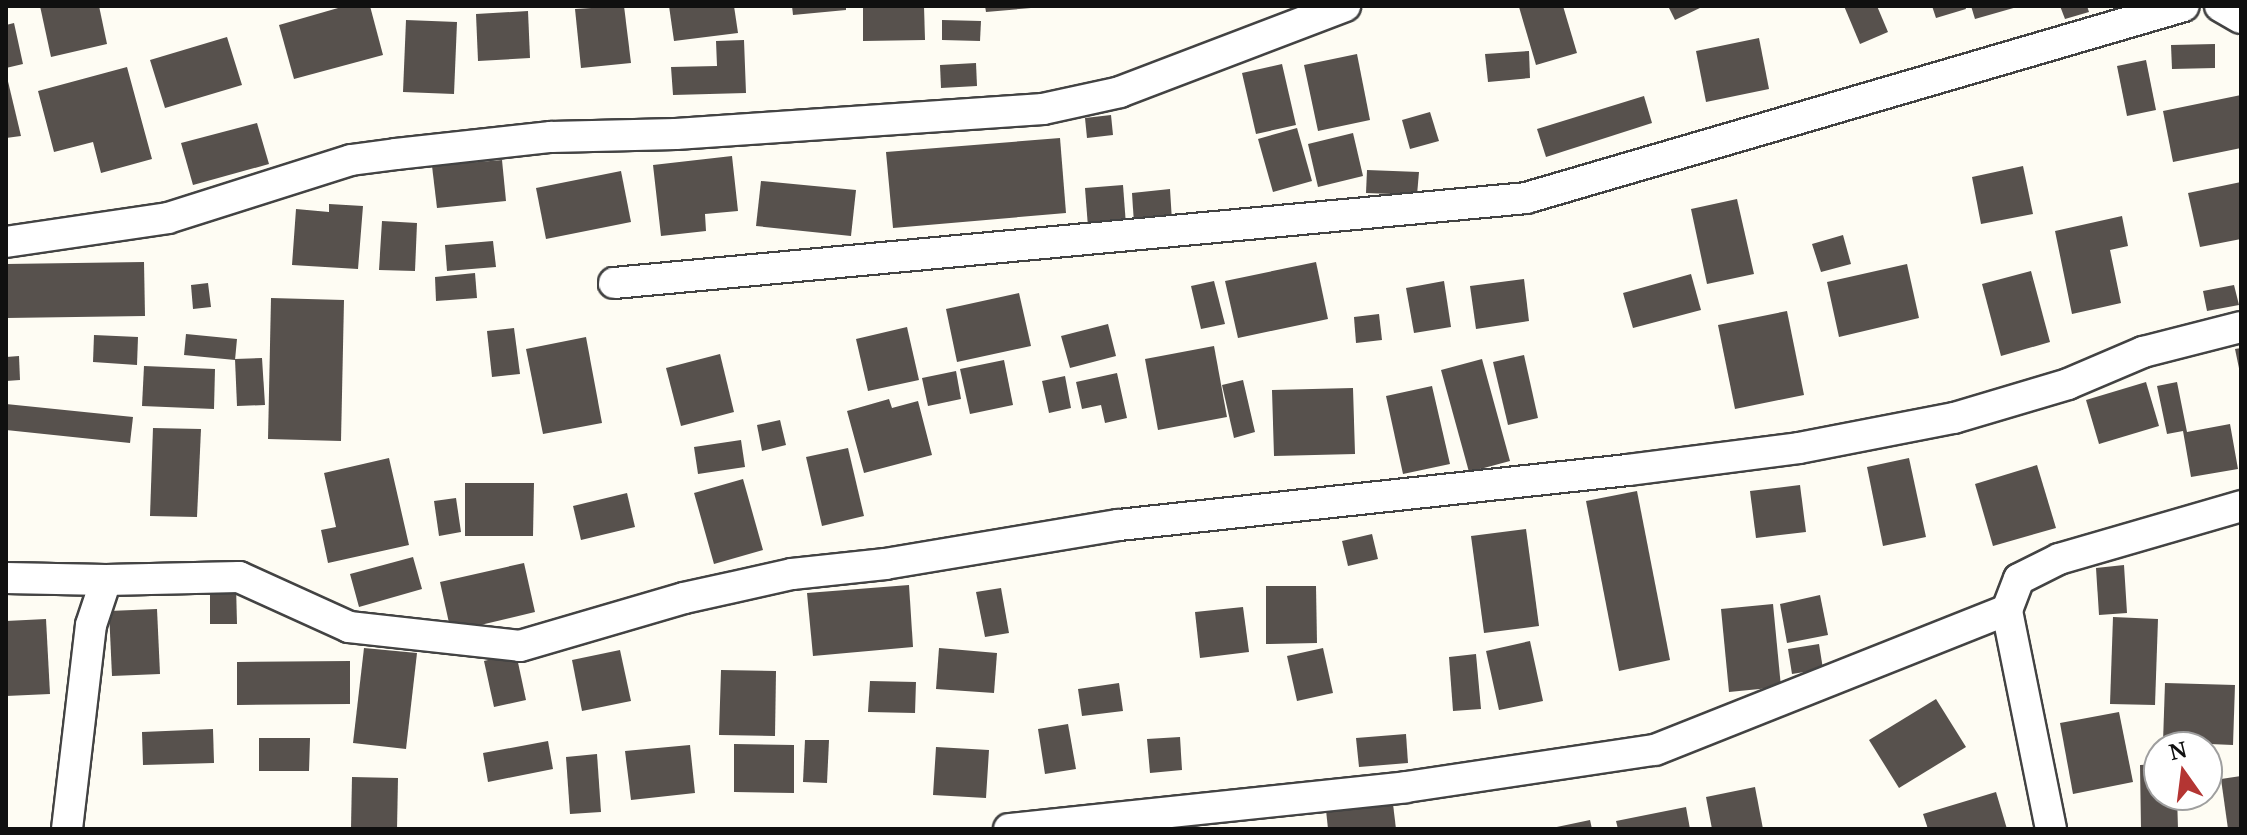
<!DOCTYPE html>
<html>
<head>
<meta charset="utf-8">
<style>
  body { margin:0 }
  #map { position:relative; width:2247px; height:835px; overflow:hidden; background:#fefcf3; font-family:"Noto Serif",serif }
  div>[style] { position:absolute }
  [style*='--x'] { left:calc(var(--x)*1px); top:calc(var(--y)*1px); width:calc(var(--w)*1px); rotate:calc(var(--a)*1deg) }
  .building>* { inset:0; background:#57514d }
  .roads { filter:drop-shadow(2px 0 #434343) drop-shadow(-2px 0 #434343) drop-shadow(0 2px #434343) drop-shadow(0 -2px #434343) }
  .minor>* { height:30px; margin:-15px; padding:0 15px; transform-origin:15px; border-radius:15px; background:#fff }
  span { translate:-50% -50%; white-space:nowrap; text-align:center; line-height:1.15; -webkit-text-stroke:8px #fff; paint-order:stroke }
  .frame { position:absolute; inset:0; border:8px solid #101010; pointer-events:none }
  .north { position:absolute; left:2143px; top:731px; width:80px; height:80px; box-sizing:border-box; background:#fff; border:2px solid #9f9f9f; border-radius:50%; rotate:346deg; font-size:22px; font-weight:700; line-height:32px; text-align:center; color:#101010 }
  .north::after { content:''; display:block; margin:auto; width:28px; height:36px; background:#b43533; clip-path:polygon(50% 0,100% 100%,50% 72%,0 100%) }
</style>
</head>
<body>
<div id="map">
  <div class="building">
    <div style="clip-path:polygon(40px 6px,99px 6px,107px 44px,51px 57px)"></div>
    <div style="clip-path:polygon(345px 6px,370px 6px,383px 55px,294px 79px,279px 25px)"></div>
    <div style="clip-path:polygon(624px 6px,631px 63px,581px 68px,575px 9px)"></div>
    <div style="clip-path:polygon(669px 6px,734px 6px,738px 33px,674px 41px)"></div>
    <div style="clip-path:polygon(792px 6px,846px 6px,846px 10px,793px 15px)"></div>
    <div style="clip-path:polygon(863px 6px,924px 6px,925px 40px,863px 41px)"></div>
    <div style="clip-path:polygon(985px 6px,1031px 6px,1031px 8px,986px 12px)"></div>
    <div style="clip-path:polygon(1563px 6px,1577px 53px,1536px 65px,1519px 7px)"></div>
    <div style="clip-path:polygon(1668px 6px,1704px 6px,1675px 20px)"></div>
    <div style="clip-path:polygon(1844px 6px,1877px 6px,1888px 32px,1860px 44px)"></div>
    <div style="clip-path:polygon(1932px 6px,1965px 6px,1966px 9px,1936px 18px)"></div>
    <div style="clip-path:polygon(1971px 6px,2016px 6px,2017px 7px,1975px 19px)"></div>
    <div style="clip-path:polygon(2060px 6px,2087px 6px,2089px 12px,2065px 19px)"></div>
    <div style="clip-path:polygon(528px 11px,530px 58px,478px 61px,476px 14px)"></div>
    <div style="clip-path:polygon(406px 20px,457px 22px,454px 94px,403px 92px)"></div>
    <div style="clip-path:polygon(942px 20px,981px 21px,980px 41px,942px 40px)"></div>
    <div style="clip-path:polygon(14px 23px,23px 64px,6px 68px,6px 25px)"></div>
    <div style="clip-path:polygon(227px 37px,242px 85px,165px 108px,150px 60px)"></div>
    <div style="clip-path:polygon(1759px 38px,1769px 89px,1706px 102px,1696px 51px)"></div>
    <div style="clip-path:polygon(744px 40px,746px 93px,673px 95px,671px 67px,717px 66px,716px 41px)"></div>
    <div style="clip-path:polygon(2215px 44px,2215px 68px,2172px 69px,2171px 45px)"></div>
    <div style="clip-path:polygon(1529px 51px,1530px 78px,1488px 82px,1485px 54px)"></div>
    <div style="clip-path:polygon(1357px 54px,1370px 120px,1318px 131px,1304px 65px)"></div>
    <div style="clip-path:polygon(2146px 60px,2156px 110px,2127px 116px,2117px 66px)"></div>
    <div style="clip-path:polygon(976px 63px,977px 86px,941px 88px,940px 65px)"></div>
    <div style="clip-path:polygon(1282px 64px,1296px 125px,1256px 134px,1242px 73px)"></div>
    <div style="clip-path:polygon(127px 67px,152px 159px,101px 173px,93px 142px,54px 152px,38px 91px)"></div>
    <div style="clip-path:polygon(6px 73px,21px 136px,6px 138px)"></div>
    <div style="clip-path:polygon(2241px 95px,2241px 148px,2173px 162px,2163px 111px)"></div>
    <div style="clip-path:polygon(1644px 96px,1652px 123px,1546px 157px,1537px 129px)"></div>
    <div style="clip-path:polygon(1430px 112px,1439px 141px,1410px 149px,1402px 120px)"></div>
    <div style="clip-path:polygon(1111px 115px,1113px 135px,1087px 138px,1085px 118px)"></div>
    <div style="clip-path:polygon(257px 123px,269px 164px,193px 185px,181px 143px)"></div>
    <div style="clip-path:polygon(1297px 128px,1312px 181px,1273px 192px,1258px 139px)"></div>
    <div style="clip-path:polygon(1353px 133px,1363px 176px,1318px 187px,1308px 144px)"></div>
    <div style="clip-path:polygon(1060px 138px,1066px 213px,893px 228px,886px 152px)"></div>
    <div style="clip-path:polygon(732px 156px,738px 211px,705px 214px,706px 231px,661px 236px,653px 165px)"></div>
    <div style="clip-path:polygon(502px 160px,506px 201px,437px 208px,432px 166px)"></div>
    <div style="clip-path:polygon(2023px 166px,2033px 214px,1981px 224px,1972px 177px)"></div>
    <div style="clip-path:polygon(1367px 170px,1419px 172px,1417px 195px,1366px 193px)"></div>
    <div style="clip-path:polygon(621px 171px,631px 222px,546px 239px,536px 188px)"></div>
    <div style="clip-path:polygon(761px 181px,856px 190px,851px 236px,756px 226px)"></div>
    <div style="clip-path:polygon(2241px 182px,2241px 239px,2200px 247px,2188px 193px)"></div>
    <div style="clip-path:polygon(1123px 185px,1126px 225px,1088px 227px,1085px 188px)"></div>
    <div style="clip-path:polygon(1170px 189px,1172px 221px,1134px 224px,1132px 193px)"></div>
    <div style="clip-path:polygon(1737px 199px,1754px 274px,1707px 284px,1691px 209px)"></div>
    <div style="clip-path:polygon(329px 204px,363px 206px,358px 269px,292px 265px,296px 209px,329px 212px)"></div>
    <div style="clip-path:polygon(2122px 216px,2128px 246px,2110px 250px,2121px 303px,2072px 314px,2055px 231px)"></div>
    <div style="clip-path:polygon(382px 221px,417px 223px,415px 271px,379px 270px)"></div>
    <div style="clip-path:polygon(1843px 235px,1851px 264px,1821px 272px,1812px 244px)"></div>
    <div style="clip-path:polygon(493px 241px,496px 267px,447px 271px,445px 245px)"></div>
    <div style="clip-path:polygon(144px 262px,145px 316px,6px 318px,6px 264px)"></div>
    <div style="clip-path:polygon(1316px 262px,1328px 319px,1238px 338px,1225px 281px)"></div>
    <div style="clip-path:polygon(1907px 264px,1919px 318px,1839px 337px,1827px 282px)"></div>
    <div style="clip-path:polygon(2031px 271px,2050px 342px,2001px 356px,1982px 284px)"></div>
    <div style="clip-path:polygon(475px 273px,477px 298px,436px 301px,435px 277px)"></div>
    <div style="clip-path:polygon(1691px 274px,1701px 310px,1633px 328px,1623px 293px)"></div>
    <div style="clip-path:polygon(1524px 279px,1529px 321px,1476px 329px,1470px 286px)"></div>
    <div style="clip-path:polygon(1214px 281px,1225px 324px,1201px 329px,1191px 286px)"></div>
    <div style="clip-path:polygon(1444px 281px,1451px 327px,1414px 333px,1406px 288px)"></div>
    <div style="clip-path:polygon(208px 283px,211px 307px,193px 309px,191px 285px)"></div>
    <div style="clip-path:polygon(2234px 285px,2239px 305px,2207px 311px,2203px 291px)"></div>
    <div style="clip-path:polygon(1019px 293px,1031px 346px,957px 362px,946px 309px)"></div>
    <div style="clip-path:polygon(271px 298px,344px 300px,341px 441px,268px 439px)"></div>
    <div style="clip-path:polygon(1787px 311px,1804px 395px,1735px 409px,1718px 325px)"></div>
    <div style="clip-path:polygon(1379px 314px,1382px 340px,1356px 343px,1354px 317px)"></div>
    <div style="clip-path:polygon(1108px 324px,1116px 356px,1070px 368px,1061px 336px)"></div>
    <div style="clip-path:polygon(907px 327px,919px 380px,868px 391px,856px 339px)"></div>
    <div style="clip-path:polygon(514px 328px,520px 374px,492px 377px,487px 331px)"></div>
    <div style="clip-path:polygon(186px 334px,237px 339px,235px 360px,184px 355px)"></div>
    <div style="clip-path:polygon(94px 335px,138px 337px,137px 365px,93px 362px)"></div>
    <div style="clip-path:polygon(586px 337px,602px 423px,543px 434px,526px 349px)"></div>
    <div style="clip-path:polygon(1214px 346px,1227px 417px,1158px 430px,1145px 359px)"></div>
    <div style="clip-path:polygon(2241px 348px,2241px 373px,2240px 373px,2235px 349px)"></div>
    <div style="clip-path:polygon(720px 354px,734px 412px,681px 426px,666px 368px)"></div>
    <div style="clip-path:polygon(1524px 355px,1538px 418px,1508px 425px,1493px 362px)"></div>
    <div style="clip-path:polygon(19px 356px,20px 380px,6px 381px,6px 357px)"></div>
    <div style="clip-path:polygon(262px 358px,265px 405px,237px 406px,235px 359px)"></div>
    <div style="clip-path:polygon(1482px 359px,1510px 461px,1469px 472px,1441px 370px)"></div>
    <div style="clip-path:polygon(1004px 360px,1013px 405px,970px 414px,960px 369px)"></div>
    <div style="clip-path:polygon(144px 366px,215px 369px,214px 409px,142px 406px)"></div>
    <div style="clip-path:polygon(956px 371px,961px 399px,928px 406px,922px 378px)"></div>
    <div style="clip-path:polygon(1117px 373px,1127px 418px,1105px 423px,1101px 405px,1082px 409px,1076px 382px)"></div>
    <div style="clip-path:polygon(1065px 376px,1071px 408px,1049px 413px,1042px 381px)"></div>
    <div style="clip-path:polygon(1243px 380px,1255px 432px,1234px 438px,1222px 385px)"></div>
    <div style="clip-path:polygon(2146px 382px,2159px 426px,2099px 444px,2086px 400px)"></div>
    <div style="clip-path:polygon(2177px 382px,2187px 432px,2230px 424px,2238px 469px,2191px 477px,2183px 431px,2167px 434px,2157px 386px)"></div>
    <div style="clip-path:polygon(1432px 386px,1450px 464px,1403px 474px,1386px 396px)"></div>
    <div style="clip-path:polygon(1353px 388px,1355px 454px,1274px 456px,1272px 390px)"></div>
    <div style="clip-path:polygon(889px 399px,892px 408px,918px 401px,932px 455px,864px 473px,847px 411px)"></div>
    <div style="clip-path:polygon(6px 404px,133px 417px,130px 443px,6px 430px)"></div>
    <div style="clip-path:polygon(780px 420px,786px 445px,762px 451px,757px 425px)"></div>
    <div style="clip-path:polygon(153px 428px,201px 429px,197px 517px,150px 516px)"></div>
    <div style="clip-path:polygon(741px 440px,745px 467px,698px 474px,694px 447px)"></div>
    <div style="clip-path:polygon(848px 448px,864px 516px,822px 526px,806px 457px)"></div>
    <div style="clip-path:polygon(389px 458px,409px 545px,328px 563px,321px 530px,336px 527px,324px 473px)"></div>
    <div style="clip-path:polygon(1909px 458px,1926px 537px,1883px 546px,1867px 467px)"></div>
    <div style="clip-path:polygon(2037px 465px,2056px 528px,1993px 546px,1975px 484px)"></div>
    <div style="clip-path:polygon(743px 479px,763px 550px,714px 564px,694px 493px)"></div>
    <div style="clip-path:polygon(465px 483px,534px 483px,533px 536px,465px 536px)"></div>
    <div style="clip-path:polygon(1800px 485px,1806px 532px,1756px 538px,1750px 491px)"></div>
    <div style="clip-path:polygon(1637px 491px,1670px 660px,1619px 671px,1586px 501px)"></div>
    <div style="clip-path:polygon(627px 493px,635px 527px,581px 540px,573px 506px)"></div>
    <div style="clip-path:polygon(456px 498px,461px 532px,439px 536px,434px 501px)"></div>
    <div style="clip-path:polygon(1526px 529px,1539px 626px,1484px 633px,1471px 536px)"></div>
    <div style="clip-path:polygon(1372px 534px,1378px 559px,1348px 566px,1342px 541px)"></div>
    <div style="clip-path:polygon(413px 557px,422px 589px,359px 607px,350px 574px)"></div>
    <div style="clip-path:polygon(524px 563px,535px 612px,451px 632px,440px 582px)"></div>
    <div style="clip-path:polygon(2124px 565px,2127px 613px,2099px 615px,2096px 568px)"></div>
    <div style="clip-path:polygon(210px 585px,236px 585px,237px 624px,210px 624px)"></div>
    <div style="clip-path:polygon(909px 585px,913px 647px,813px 656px,807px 593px)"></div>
    <div style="clip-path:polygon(1266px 586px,1316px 586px,1317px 643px,1266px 644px)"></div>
    <div style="clip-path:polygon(1001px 588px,1009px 633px,985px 637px,976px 592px)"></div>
    <div style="clip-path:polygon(1820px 595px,1828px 635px,1787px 643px,1780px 604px)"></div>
    <div style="clip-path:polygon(1773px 604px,1781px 687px,1729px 692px,1721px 609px)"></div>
    <div style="clip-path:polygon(1243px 607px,1249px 652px,1200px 658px,1195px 612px)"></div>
    <div style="clip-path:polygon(157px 609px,160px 674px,112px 676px,109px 611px)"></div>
    <div style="clip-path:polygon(2113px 617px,2158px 619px,2155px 705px,2110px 704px)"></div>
    <div style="clip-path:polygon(46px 619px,50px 694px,6px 696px,6px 621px)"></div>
    <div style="clip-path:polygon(1530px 641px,1543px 701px,1499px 710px,1486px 651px)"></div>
    <div style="clip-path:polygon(1819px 644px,1823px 669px,1792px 674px,1788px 649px)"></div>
    <div style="clip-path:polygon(364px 648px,417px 653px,406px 749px,353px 743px)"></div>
    <div style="clip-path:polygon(939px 648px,997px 653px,994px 693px,936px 689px)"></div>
    <div style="clip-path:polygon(1323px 648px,1333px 693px,1297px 701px,1287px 656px)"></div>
    <div style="clip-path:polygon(620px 650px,631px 701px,582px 711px,572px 660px)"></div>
    <div style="clip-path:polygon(516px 653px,526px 700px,494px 707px,484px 661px)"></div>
    <div style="clip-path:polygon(1476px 654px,1481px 709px,1453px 711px,1449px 657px)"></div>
    <div style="clip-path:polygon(350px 661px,350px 704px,237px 705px,237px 662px)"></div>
    <div style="clip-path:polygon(721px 670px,776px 671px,775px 736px,719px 735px)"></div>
    <div style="clip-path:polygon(870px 681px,916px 682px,915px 713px,868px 712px)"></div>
    <div style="clip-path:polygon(1119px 683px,1123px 711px,1082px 716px,1078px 689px)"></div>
    <div style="clip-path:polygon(2165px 683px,2235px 685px,2233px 745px,2163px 742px)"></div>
    <div style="clip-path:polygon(1936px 699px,1966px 747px,1899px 788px,1869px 740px)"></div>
    <div style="clip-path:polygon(2119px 712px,2133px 782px,2073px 794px,2060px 723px)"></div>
    <div style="clip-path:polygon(1068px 724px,1076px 769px,1045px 774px,1038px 729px)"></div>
    <div style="clip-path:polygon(213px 729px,214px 763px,143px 765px,142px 732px)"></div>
    <div style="clip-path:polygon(1406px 734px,1408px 763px,1359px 767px,1356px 738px)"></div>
    <div style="clip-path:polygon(1180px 737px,1182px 770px,1150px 773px,1147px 739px)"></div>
    <div style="clip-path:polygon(259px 738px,310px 738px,309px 771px,259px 771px)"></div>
    <div style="clip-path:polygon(805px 740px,829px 740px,827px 783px,803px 782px)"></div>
    <div style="clip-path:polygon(548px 741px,553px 769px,488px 782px,483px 753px)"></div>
    <div style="clip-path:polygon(734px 744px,794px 745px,794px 793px,734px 792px)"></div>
    <div style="clip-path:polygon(690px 745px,695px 793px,631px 800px,625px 751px)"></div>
    <div style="clip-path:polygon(936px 747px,989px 750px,986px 798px,933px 795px)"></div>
    <div style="clip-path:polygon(597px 754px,601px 812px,570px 814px,566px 757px)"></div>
    <div style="clip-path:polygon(2159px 764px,2159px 795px,2177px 795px,2178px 829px,2141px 829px,2140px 765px)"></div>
    <div style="clip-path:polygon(2241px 776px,2241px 829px,2228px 829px,2221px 779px)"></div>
    <div style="clip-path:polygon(352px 777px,398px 778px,397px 829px,351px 828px)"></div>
    <div style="clip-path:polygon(1755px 787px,1763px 829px,1712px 829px,1706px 797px)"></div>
    <div style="clip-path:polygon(1996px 792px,2007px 829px,1928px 829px,1923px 814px)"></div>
    <div style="clip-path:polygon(1393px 804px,1396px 829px,1328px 829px,1326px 810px)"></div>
    <div style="clip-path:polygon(1686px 807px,1690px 829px,1618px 829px,1616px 821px)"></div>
    <div style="clip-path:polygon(1590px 820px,1592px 829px,1552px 829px,1552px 828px)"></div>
  </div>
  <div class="roads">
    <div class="minor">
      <div style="--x:2220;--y:6;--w:24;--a:30"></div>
      <div style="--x:6;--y:242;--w:164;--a:-8.4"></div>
      <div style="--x:168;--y:218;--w:192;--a:-17.6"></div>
      <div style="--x:351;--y:160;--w:45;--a:-7.6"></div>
      <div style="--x:396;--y:154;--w:156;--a:-6.3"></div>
      <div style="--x:551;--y:137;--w:125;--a:-1.4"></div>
      <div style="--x:676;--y:134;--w:368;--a:-3.9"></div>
      <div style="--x:1043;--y:109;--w:79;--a:-12.4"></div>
      <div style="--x:1120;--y:92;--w:241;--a:-20.9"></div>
      <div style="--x:614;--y:283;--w:916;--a:-5.32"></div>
      <div style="--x:1526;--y:198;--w:685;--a:-16.27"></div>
      <div style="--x:6;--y:578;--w:100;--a:1.1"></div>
      <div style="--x:106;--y:580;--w:133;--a:-1.3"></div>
      <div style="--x:239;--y:577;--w:121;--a:24.4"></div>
      <div style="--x:349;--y:627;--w:172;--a:6.3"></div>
      <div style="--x:520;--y:646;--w:171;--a:-16.3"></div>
      <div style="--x:684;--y:598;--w:111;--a:-12.5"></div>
      <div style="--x:792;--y:574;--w:94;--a:-6.1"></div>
      <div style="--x:885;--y:564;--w:237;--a:-9.5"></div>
      <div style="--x:1119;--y:525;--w:512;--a:-6.17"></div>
      <div style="--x:1628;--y:470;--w:172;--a:-7.3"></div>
      <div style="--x:1799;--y:448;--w:158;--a:-11"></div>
      <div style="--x:1954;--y:418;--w:119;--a:-16.6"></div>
      <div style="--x:2068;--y:384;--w:82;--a:-23.1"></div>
      <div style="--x:2143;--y:352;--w:101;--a:-14.3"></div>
      <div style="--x:67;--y:829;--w:205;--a:-83.3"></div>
      <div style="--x:91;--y:625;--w:47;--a:-71.6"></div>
      <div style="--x:1009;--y:829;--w:399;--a:-6"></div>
      <div style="--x:1406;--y:787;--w:252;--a:-8.5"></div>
      <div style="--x:1655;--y:750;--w:379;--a:-21.7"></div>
      <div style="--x:2051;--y:829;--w:223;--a:-101.4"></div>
      <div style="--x:2007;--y:610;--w:33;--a:-69"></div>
      <div style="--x:2019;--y:579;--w:45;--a:-26.6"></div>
      <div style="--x:2059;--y:559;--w:190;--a:-16.2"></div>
    </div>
  </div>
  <div class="frame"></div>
  <div class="north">N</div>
</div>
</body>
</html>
